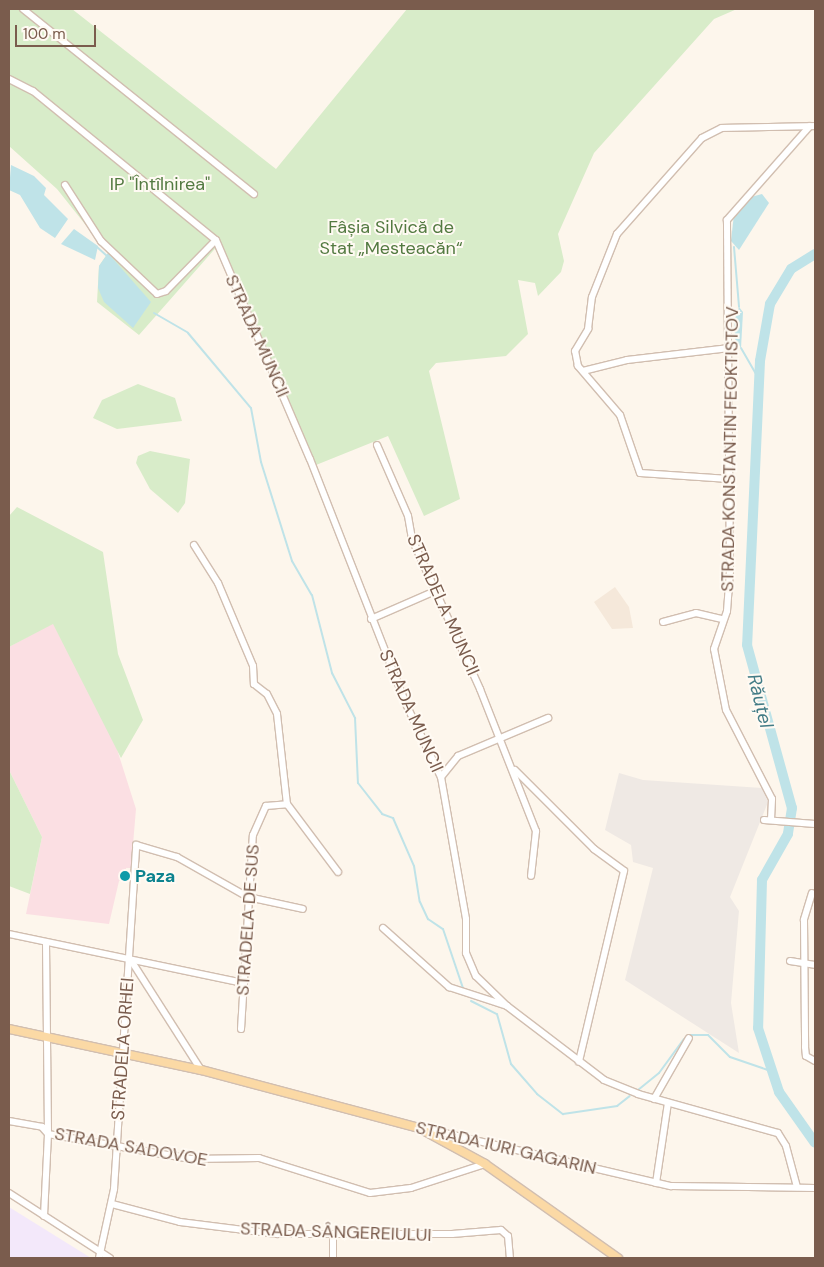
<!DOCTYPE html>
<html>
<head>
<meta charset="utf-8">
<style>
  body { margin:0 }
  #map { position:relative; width:824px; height:1267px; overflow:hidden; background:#fdf6ec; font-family:"DM Sans",sans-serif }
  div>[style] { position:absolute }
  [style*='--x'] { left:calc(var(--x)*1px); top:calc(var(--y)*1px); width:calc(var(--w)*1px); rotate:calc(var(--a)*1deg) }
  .residential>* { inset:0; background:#f5e8da }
  .industrial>* { inset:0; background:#efe9e4 }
  .education>* { inset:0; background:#f3e8fa }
  .medical>* { inset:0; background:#fbdfe3 }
  .green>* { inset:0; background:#d8ecc9 }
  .water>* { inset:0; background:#bfe3e8 }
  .stream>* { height:2px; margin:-1px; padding:0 1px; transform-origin:1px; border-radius:1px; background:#bfe3e8 }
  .river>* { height:10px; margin:-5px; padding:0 5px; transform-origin:5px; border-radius:5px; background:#bfe3e8 }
  .roads { filter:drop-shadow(1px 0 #d1beb0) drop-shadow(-1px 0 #d1beb0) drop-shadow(0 1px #d1beb0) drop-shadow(0 -1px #d1beb0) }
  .minor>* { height:6px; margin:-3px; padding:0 3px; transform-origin:3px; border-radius:3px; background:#fff }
  .major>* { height:8px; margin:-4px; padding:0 4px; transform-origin:4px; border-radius:4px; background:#fbd9a5 }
  .dots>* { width:14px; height:14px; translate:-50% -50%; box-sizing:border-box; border:2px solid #fffaf3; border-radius:50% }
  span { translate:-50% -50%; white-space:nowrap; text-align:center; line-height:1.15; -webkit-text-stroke:4px #fffaf3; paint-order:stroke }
  .park-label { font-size:18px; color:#537a41 }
  .street-label { font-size:18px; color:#7a5c4d }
  .culture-label { font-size:18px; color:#0d838f; font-weight:700 }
  .left { translate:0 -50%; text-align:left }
  .water-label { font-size:19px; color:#437c86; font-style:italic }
  .frame { position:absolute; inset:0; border:10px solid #7a5c4d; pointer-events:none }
  .scale { position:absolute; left:15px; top:25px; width:81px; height:22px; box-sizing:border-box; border:2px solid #7a5c4d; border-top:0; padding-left:6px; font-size:15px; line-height:18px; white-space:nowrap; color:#7a5c4d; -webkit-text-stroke:4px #fffaf3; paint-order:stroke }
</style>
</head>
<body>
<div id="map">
  <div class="residential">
    <div style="clip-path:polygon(615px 587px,629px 607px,633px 628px,612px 629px,594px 602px)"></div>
  </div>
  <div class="industrial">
    <div style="clip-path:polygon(619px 773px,643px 780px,762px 788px,768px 802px,730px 897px,739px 911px,731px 1003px,739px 1053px,625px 980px,653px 868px,633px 862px,631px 845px,605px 830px)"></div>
  </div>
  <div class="education">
    <div style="clip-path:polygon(9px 1207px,91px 1258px,9px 1258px)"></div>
  </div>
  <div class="medical">
    <div style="clip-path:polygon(53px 623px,115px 743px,136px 809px,131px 868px,126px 868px,127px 878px,119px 881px,109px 924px,26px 914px,42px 837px,9px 770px,9px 647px)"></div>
  </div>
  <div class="green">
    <div style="clip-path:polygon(9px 9px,72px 9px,276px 169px,407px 9px,737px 9px,714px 19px,594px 153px,558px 234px,564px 261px,561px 272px,538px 296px,535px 283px,518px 280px,528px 334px,506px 356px,436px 363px,429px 371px,460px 499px,424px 516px,388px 436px,316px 465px,220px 243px,139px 335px,97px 302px,99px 266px,108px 253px,57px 189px,9px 146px)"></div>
    <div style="clip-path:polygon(138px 384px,175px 398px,182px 421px,117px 429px,93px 418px,102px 400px)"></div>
    <div style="clip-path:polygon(150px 451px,190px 459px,185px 503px,178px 513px,150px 489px,136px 463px,138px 456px)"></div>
    <div style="clip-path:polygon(17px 507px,103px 552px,118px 654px,143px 720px,121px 758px,53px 624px,9px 647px,9px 516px)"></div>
    <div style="clip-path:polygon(9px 770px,42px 837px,30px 894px,9px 886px)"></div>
  </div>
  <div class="water">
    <div style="clip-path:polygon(11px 165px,34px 176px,46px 188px,44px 195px,68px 219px,55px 238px,40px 228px,20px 195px,9px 190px)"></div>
    <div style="clip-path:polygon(762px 194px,769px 203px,739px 250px,731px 241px,734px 214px,751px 197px)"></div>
    <div style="clip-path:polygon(74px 229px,98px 246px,95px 260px,61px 244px)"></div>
    <div style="clip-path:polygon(108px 253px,151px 302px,133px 328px,104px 302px,98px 288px,99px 266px)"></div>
    <div style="clip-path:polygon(739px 307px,743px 312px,741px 348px,735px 339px,734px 321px)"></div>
  </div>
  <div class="stream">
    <div style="--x:97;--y:247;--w:15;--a:42"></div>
    <div style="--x:734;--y:247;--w:60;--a:85.2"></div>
    <div style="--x:154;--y:313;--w:39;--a:30"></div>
    <div style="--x:188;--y:333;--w:98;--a:50"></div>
    <div style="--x:251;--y:408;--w:55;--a:79.5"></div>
    <div style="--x:261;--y:462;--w:104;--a:72.6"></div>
    <div style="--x:292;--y:561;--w:39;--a:60"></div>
    <div style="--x:312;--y:595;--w:81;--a:75.6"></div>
    <div style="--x:332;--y:673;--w:51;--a:62.9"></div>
    <div style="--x:355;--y:718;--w:65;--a:87.4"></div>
    <div style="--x:358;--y:783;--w:39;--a:52"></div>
    <div style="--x:382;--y:814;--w:12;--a:20"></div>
    <div style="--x:393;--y:818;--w:52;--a:66.4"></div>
    <div style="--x:414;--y:866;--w:36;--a:81"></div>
    <div style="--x:420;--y:902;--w:19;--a:65"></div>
    <div style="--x:428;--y:919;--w:18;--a:34"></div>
    <div style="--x:443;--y:929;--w:65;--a:71.3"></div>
    <div style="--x:741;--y:348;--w:34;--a:60"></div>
    <div style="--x:471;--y:1001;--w:29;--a:27"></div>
    <div style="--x:497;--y:1014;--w:52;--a:74.4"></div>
    <div style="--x:511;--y:1064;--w:40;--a:49"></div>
    <div style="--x:537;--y:1094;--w:33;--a:38"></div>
    <div style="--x:563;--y:1114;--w:55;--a:-8.4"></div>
    <div style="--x:617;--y:1106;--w:16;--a:-38"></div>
    <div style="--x:689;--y:1035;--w:19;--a:0"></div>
    <div style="--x:708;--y:1035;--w:31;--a:45"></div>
    <div style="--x:730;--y:1057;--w:40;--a:18.9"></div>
    <div style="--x:638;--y:1090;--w:27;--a:-39"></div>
    <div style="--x:659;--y:1073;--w:42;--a:-53.7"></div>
  </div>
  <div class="river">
    <div style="--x:815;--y:254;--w:28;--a:148"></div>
    <div style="--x:791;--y:269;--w:41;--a:121"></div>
    <div style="--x:770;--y:304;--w:58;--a:100"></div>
    <div style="--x:760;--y:361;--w:284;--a:92.6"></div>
    <div style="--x:747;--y:645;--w:169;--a:74.6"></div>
    <div style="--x:792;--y:808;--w:26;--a:99"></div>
    <div style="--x:788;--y:834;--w:53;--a:119.5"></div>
    <div style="--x:762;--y:880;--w:148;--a:91.5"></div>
    <div style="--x:758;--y:1028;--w:67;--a:71.8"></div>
    <div style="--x:779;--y:1092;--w:62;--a:54.8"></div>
  </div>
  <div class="roads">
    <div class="minor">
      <div style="--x:23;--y:9;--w:296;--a:38.7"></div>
      <div style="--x:9;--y:79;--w:27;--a:27"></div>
      <div style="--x:33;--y:91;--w:236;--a:39.2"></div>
      <div style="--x:216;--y:240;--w:238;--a:66.8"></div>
      <div style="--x:310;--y:459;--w:261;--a:68.6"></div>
      <div style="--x:405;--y:702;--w:83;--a:64.4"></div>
      <div style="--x:441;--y:777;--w:144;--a:80"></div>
      <div style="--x:466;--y:919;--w:34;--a:90"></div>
      <div style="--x:466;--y:953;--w:25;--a:67"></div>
      <div style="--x:476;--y:976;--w:43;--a:44.1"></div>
      <div style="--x:507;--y:1006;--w:122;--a:37.3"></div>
      <div style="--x:604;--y:1080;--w:37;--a:22"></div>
      <div style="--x:638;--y:1094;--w:145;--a:15.6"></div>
      <div style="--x:778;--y:1133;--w:15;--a:58"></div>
      <div style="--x:786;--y:1146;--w:42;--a:75"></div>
      <div style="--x:65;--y:185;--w:67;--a:57.3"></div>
      <div style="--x:101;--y:241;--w:77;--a:43.4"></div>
      <div style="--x:157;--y:294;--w:9;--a:-18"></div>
      <div style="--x:166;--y:291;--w:71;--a:-45.6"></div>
      <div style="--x:583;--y:371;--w:45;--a:-14"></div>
      <div style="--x:627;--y:360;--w:103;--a:-6.7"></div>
      <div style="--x:377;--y:445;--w:77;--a:66.4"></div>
      <div style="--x:408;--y:516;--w:23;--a:80"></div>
      <div style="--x:412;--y:539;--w:165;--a:65.6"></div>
      <div style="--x:480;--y:689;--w:153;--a:68.5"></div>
      <div style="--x:536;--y:831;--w:45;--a:96.3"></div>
      <div style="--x:729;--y:479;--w:89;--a:-176.1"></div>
      <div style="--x:640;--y:473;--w:61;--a:-109"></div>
      <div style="--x:620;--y:415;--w:65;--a:-130.6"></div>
      <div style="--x:578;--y:366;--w:15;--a:-101"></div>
      <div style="--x:575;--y:351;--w:26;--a:-59"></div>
      <div style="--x:588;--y:329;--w:32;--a:-83"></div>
      <div style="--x:592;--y:297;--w:68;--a:-68.4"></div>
      <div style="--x:617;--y:234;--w:128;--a:-48.5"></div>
      <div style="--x:702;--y:138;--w:22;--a:-27"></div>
      <div style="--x:722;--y:128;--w:93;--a:-1.2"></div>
      <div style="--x:194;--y:545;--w:45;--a:57.7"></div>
      <div style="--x:218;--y:583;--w:90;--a:67.1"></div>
      <div style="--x:253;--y:666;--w:18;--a:87"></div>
      <div style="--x:254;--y:684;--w:16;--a:38"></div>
      <div style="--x:267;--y:694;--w:22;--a:63"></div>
      <div style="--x:277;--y:714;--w:91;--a:83.7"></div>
      <div style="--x:287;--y:804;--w:85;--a:53.1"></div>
      <div style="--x:371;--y:619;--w:70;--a:-23.6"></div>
      <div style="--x:663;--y:622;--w:34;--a:-15"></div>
      <div style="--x:696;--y:613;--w:28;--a:13"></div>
      <div style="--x:515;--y:770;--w:112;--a:45"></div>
      <div style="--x:594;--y:849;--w:37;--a:36"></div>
      <div style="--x:624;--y:871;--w:196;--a:103.3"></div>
      <div style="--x:441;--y:777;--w:27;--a:-51"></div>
      <div style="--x:458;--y:756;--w:98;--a:-22.9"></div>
      <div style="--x:771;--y:819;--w:20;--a:-87"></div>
      <div style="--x:772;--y:799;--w:100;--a:-117.3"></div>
      <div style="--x:726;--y:710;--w:62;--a:-101.1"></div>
      <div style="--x:714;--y:649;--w:40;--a:-71.1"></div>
      <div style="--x:727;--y:611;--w:40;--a:-85.7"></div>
      <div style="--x:730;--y:571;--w:351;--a:-90.5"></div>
      <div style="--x:727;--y:220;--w:125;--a:-48.6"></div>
      <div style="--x:764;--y:820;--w:51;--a:4.5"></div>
      <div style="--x:812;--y:893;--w:28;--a:107"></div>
      <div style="--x:804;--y:920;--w:127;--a:89.5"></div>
      <div style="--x:805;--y:1047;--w:9;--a:84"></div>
      <div style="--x:806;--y:1056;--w:10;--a:29"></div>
      <div style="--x:383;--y:928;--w:89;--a:41.8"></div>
      <div style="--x:449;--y:987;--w:61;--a:18.1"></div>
      <div style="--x:9;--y:934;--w:240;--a:11.8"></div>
      <div style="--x:790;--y:961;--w:25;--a:9"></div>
      <div style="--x:132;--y:962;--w:128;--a:57.4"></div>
      <div style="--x:241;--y:1029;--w:194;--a:-86.5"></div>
      <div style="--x:253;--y:835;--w:32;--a:-66"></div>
      <div style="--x:266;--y:806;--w:21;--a:-5"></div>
      <div style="--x:654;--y:1099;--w:70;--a:-60.2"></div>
      <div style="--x:9;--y:1121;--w:34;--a:10"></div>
      <div style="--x:42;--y:1127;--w:9;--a:49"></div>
      <div style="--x:48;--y:1134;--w:145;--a:9.9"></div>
      <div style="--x:191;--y:1159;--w:68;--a:-0.8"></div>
      <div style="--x:259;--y:1158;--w:116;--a:17.5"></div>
      <div style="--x:370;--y:1193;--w:41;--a:-7"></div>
      <div style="--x:411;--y:1188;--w:78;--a:-18"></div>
      <div style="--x:423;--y:1128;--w:255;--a:13.2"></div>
      <div style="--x:671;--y:1186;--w:144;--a:0.8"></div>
      <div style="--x:656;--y:1183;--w:81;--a:-81.5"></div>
      <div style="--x:9;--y:1193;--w:120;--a:32.8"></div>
      <div style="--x:112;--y:1204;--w:70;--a:14.8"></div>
      <div style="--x:180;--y:1222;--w:98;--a:7.1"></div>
      <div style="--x:277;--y:1234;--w:175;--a:0"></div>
      <div style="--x:452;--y:1234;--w:49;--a:-4.7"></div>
      <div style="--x:501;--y:1230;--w:9;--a:41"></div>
      <div style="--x:508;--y:1236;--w:22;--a:85"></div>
      <div style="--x:44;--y:1216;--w:82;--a:-87.2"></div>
      <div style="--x:48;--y:1134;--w:191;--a:-90.6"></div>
      <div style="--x:99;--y:1258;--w:71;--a:-77.7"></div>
      <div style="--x:114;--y:1189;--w:345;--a:-86.3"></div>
      <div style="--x:136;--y:845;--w:43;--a:16.3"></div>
      <div style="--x:177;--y:857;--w:81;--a:29.4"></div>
      <div style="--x:248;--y:897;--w:56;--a:12.3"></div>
      <div style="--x:333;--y:1258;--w:23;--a:-90"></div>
    </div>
    <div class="major">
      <div style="--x:9;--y:1029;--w:196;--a:12.1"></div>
      <div style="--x:201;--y:1070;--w:226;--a:14.9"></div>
      <div style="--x:419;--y:1128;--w:75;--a:28.6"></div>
      <div style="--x:485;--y:1164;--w:163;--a:35.3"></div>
    </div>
  </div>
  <div class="dots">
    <div style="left:125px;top:876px;background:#0f9aa8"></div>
  </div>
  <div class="park-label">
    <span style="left:160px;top:184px">IP "Întîlnirea"</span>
    <span style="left:391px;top:238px">Fâșia Silvică de<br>Stat „Mesteacăn“</span>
  </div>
  <div class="street-label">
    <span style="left:257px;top:336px;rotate:66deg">STRADA MUNCII</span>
    <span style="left:730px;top:449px;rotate:-89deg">STRADA KONSTANTIN FEOKTISTOV</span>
    <span style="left:443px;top:605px;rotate:66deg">STRADELA MUNCII</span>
    <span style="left:411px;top:711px;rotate:66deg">STRADA MUNCII</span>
    <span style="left:248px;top:920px;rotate:-86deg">STRADELA DE SUS</span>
    <span style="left:123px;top:1049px;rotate:-86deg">STRADELA ORHEI</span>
    <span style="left:131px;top:1147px;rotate:10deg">STRADA SADOVOE</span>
    <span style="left:506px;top:1148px;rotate:13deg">STRADA IURI GAGARIN</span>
    <span style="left:336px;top:1232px;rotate:2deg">STRADA SÂNGEREIULUI</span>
  </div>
  <div class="culture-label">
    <span class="left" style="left:135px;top:876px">Paza</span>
  </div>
  <div class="water-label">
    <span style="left:760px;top:701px;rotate:76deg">Răuțel</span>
  </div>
  <div class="frame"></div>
  <div class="scale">100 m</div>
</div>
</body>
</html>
